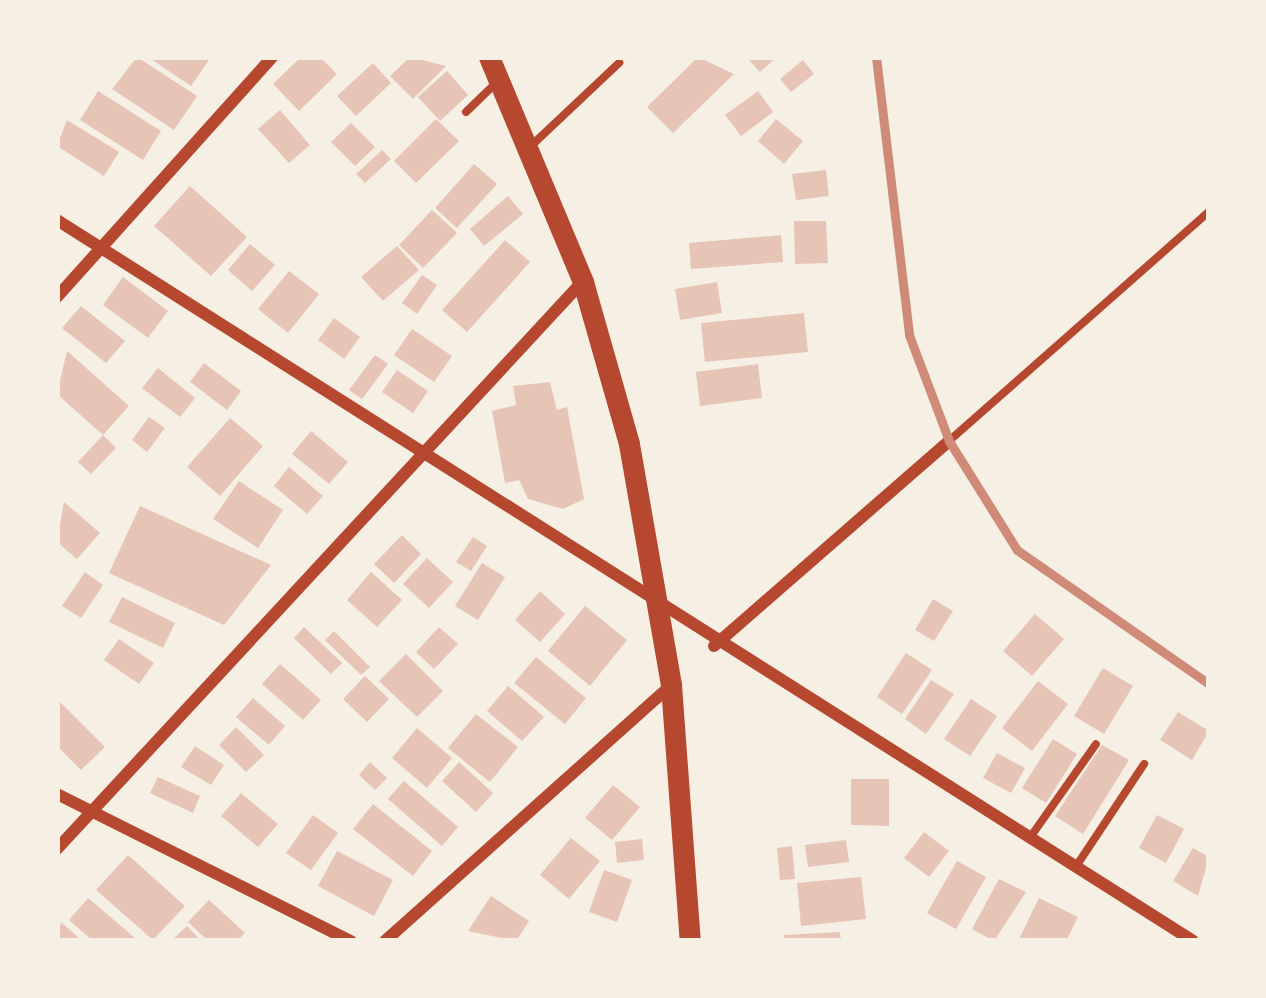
<!DOCTYPE html>
<html>
<head>
<meta charset="utf-8">
<style>
  body { margin:0 }
  #map { position:relative; width:1266px; height:998px; overflow:hidden; background:#f6efe4; font-family:Commissioner,sans-serif }
  div>[style] { position:absolute }
  [style*='--x'] { left:calc(var(--x)*1px); top:calc(var(--y)*1px); width:calc(var(--w)*1px); rotate:calc(var(--a)*1deg) }
  .building>* { inset:0; background:#e6c5b7 }
  .service>* { height:8px; margin:-4px; padding:0 4px; transform-origin:4px; border-radius:4px; background:#b5482f }
  .minor>* { height:12px; margin:-6px; padding:0 6px; transform-origin:6px; border-radius:6px; background:#b5482f }
  .secondary>* { height:21px; margin:-10.5px; padding:0 10.5px; transform-origin:10.5px; border-radius:10.5px; background:#b5482f }
  .rail>* { height:9px; margin:-4.5px; padding:0 4.5px; transform-origin:4.5px; border-radius:4.5px; background:#cf8b77 }
  span { translate:-50% -50%; white-space:nowrap; text-align:center; line-height:1.15; -webkit-text-stroke:9px #f6efe4; paint-order:stroke }
  .frame { position:absolute; inset:0; border:60px solid #f6efe4; pointer-events:none }
</style>
</head>
<body>
<div id="map">
  <div class="building">
    <div style="clip-path:polygon(137px 57px,197px 96px,174px 130px,112px 89px)"></div>
    <div style="clip-path:polygon(148px 57px,211px 57px,191px 86px)"></div>
    <div style="clip-path:polygon(301px 57px,320px 57px,337px 74px,299px 111px,273px 84px)"></div>
    <div style="clip-path:polygon(410px 57px,446px 66px,413px 99px,390px 76px)"></div>
    <div style="clip-path:polygon(698px 57px,734px 74px,673px 133px,647px 107px)"></div>
    <div style="clip-path:polygon(746px 57px,777px 57px,760px 72px)"></div>
    <div style="clip-path:polygon(803px 60px,814px 74px,791px 92px,780px 79px)"></div>
    <div style="clip-path:polygon(373px 63px,391px 83px,356px 116px,337px 96px)"></div>
    <div style="clip-path:polygon(447px 71px,468px 95px,440px 121px,418px 97px)"></div>
    <div style="clip-path:polygon(98px 91px,161px 131px,143px 160px,80px 120px)"></div>
    <div style="clip-path:polygon(758px 91px,773px 112px,741px 136px,725px 115px)"></div>
    <div style="clip-path:polygon(280px 110px,310px 145px,289px 163px,258px 129px)"></div>
    <div style="clip-path:polygon(436px 119px,459px 141px,416px 183px,394px 161px)"></div>
    <div style="clip-path:polygon(776px 119px,803px 141px,784px 164px,758px 141px)"></div>
    <div style="clip-path:polygon(67px 120px,119px 152px,104px 176px,57px 146px)"></div>
    <div style="clip-path:polygon(351px 123px,375px 147px,355px 166px,331px 142px)"></div>
    <div style="clip-path:polygon(382px 150px,391px 159px,365px 183px,356px 174px)"></div>
    <div style="clip-path:polygon(474px 164px,497px 184px,457px 228px,435px 208px)"></div>
    <div style="clip-path:polygon(826px 170px,829px 196px,796px 200px,792px 174px)"></div>
    <div style="clip-path:polygon(190px 186px,247px 237px,211px 276px,154px 226px)"></div>
    <div style="clip-path:polygon(508px 196px,523px 214px,484px 246px,470px 229px)"></div>
    <div style="clip-path:polygon(432px 210px,457px 233px,423px 268px,399px 245px)"></div>
    <div style="clip-path:polygon(794px 221px,826px 221px,828px 263px,795px 264px)"></div>
    <div style="clip-path:polygon(781px 235px,783px 262px,691px 269px,689px 243px)"></div>
    <div style="clip-path:polygon(505px 240px,530px 262px,467px 332px,442px 310px)"></div>
    <div style="clip-path:polygon(250px 244px,275px 265px,252px 291px,228px 270px)"></div>
    <div style="clip-path:polygon(397px 246px,419px 270px,383px 301px,361px 277px)"></div>
    <div style="clip-path:polygon(289px 271px,319px 294px,288px 333px,258px 309px)"></div>
    <div style="clip-path:polygon(422px 275px,437px 285px,417px 314px,402px 303px)"></div>
    <div style="clip-path:polygon(123px 277px,168px 311px,148px 338px,103px 305px)"></div>
    <div style="clip-path:polygon(717px 282px,722px 313px,680px 320px,675px 289px)"></div>
    <div style="clip-path:polygon(81px 306px,125px 341px,106px 363px,62px 328px)"></div>
    <div style="clip-path:polygon(804px 313px,808px 352px,705px 362px,701px 323px)"></div>
    <div style="clip-path:polygon(334px 318px,360px 337px,344px 359px,318px 340px)"></div>
    <div style="clip-path:polygon(412px 329px,452px 356px,434px 382px,394px 355px)"></div>
    <div style="clip-path:polygon(67px 351px,129px 406px,103px 435px,57px 394px)"></div>
    <div style="clip-path:polygon(375px 355px,388px 364px,362px 399px,349px 390px)"></div>
    <div style="clip-path:polygon(204px 363px,241px 391px,227px 410px,190px 382px)"></div>
    <div style="clip-path:polygon(758px 364px,762px 398px,700px 406px,696px 372px)"></div>
    <div style="clip-path:polygon(158px 368px,195px 398px,180px 417px,142px 388px)"></div>
    <div style="clip-path:polygon(397px 370px,428px 391px,413px 413px,382px 392px)"></div>
    <div style="clip-path:polygon(550px 382px,557px 410px,567px 407px,584px 499px,563px 509px,528px 499px,519px 480px,505px 483px,492px 411px,516px 405px,513px 386px)"></div>
    <div style="clip-path:polygon(149px 417px,165px 428px,147px 452px,132px 440px)"></div>
    <div style="clip-path:polygon(230px 418px,263px 446px,220px 496px,187px 467px)"></div>
    <div style="clip-path:polygon(311px 431px,348px 462px,329px 484px,292px 454px)"></div>
    <div style="clip-path:polygon(103px 435px,116px 448px,91px 474px,78px 462px)"></div>
    <div style="clip-path:polygon(289px 467px,323px 496px,307px 514px,274px 486px)"></div>
    <div style="clip-path:polygon(239px 481px,283px 510px,258px 548px,213px 519px)"></div>
    <div style="clip-path:polygon(64px 502px,100px 533px,77px 559px,57px 542px)"></div>
    <div style="clip-path:polygon(140px 506px,271px 565px,224px 625px,109px 573px)"></div>
    <div style="clip-path:polygon(402px 535px,421px 554px,394px 583px,374px 564px)"></div>
    <div style="clip-path:polygon(473px 537px,487px 546px,471px 571px,456px 562px)"></div>
    <div style="clip-path:polygon(427px 558px,453px 582px,429px 608px,403px 584px)"></div>
    <div style="clip-path:polygon(482px 563px,505px 577px,478px 620px,455px 606px)"></div>
    <div style="clip-path:polygon(85px 572px,103px 585px,81px 618px,62px 606px)"></div>
    <div style="clip-path:polygon(371px 572px,402px 600px,377px 627px,347px 600px)"></div>
    <div style="clip-path:polygon(540px 591px,565px 614px,540px 642px,515px 620px)"></div>
    <div style="clip-path:polygon(122px 597px,175px 623px,163px 648px,109px 622px)"></div>
    <div style="clip-path:polygon(933px 599px,953px 611px,934px 641px,915px 630px)"></div>
    <div style="clip-path:polygon(585px 606px,627px 640px,590px 686px,548px 651px)"></div>
    <div style="clip-path:polygon(1035px 614px,1064px 639px,1032px 676px,1003px 651px)"></div>
    <div style="clip-path:polygon(304px 627px,342px 663px,331px 674px,294px 638px)"></div>
    <div style="clip-path:polygon(439px 627px,458px 644px,434px 669px,416px 652px)"></div>
    <div style="clip-path:polygon(334px 631px,370px 667px,361px 675px,325px 640px)"></div>
    <div style="clip-path:polygon(119px 639px,154px 663px,139px 684px,104px 660px)"></div>
    <div style="clip-path:polygon(906px 653px,932px 670px,902px 714px,877px 697px)"></div>
    <div style="clip-path:polygon(406px 654px,443px 691px,417px 717px,379px 681px)"></div>
    <div style="clip-path:polygon(536px 657px,586px 698px,565px 724px,514px 683px)"></div>
    <div style="clip-path:polygon(280px 664px,321px 700px,303px 720px,262px 684px)"></div>
    <div style="clip-path:polygon(1103px 668px,1133px 686px,1104px 734px,1074px 716px)"></div>
    <div style="clip-path:polygon(365px 676px,389px 699px,367px 722px,343px 699px)"></div>
    <div style="clip-path:polygon(931px 680px,954px 694px,926px 734px,905px 719px)"></div>
    <div style="clip-path:polygon(1038px 681px,1068px 704px,1032px 751px,1002px 728px)"></div>
    <div style="clip-path:polygon(508px 686px,544px 717px,522px 741px,487px 711px)"></div>
    <div style="clip-path:polygon(253px 698px,285px 726px,269px 745px,236px 717px)"></div>
    <div style="clip-path:polygon(57px 699px,105px 747px,81px 770px,57px 746px)"></div>
    <div style="clip-path:polygon(971px 699px,997px 716px,970px 756px,944px 739px)"></div>
    <div style="clip-path:polygon(1178px 712px,1209px 731px,1192px 760px,1160px 740px)"></div>
    <div style="clip-path:polygon(476px 714px,518px 747px,490px 782px,448px 748px)"></div>
    <div style="clip-path:polygon(236px 727px,264px 755px,246px 772px,219px 745px)"></div>
    <div style="clip-path:polygon(417px 728px,452px 758px,427px 788px,392px 758px)"></div>
    <div style="clip-path:polygon(1053px 739px,1077px 754px,1046px 803px,1022px 788px)"></div>
    <div style="clip-path:polygon(1102px 745px,1129px 760px,1083px 834px,1055px 816px)"></div>
    <div style="clip-path:polygon(195px 746px,224px 765px,211px 785px,181px 767px)"></div>
    <div style="clip-path:polygon(997px 753px,1025px 768px,1011px 793px,983px 778px)"></div>
    <div style="clip-path:polygon(370px 762px,387px 778px,375px 790px,359px 775px)"></div>
    <div style="clip-path:polygon(459px 762px,493px 793px,476px 812px,442px 781px)"></div>
    <div style="clip-path:polygon(158px 777px,200px 796px,193px 813px,150px 793px)"></div>
    <div style="clip-path:polygon(851px 779px,889px 779px,889px 826px,851px 825px)"></div>
    <div style="clip-path:polygon(404px 781px,458px 827px,442px 846px,388px 799px)"></div>
    <div style="clip-path:polygon(613px 785px,640px 807px,612px 840px,585px 818px)"></div>
    <div style="clip-path:polygon(241px 793px,278px 824px,258px 847px,221px 816px)"></div>
    <div style="clip-path:polygon(373px 804px,432px 851px,413px 876px,353px 829px)"></div>
    <div style="clip-path:polygon(313px 815px,338px 833px,311px 870px,286px 853px)"></div>
    <div style="clip-path:polygon(1157px 815px,1184px 829px,1166px 863px,1139px 848px)"></div>
    <div style="clip-path:polygon(924px 832px,949px 851px,929px 877px,904px 858px)"></div>
    <div style="clip-path:polygon(571px 838px,600px 861px,569px 899px,540px 875px)"></div>
    <div style="clip-path:polygon(642px 839px,644px 860px,617px 863px,615px 842px)"></div>
    <div style="clip-path:polygon(846px 840px,849px 862px,808px 867px,805px 845px)"></div>
    <div style="clip-path:polygon(792px 846px,795px 879px,780px 880px,777px 848px)"></div>
    <div style="clip-path:polygon(1193px 848px,1209px 857px,1198px 896px,1173px 881px)"></div>
    <div style="clip-path:polygon(337px 851px,393px 880px,374px 916px,318px 886px)"></div>
    <div style="clip-path:polygon(128px 855px,185px 906px,153px 940px,96px 890px)"></div>
    <div style="clip-path:polygon(957px 861px,986px 877px,956px 929px,927px 913px)"></div>
    <div style="clip-path:polygon(604px 870px,632px 880px,617px 922px,589px 912px)"></div>
    <div style="clip-path:polygon(861px 877px,866px 919px,801px 926px,797px 883px)"></div>
    <div style="clip-path:polygon(999px 879px,1026px 892px,994px 941px,972px 929px)"></div>
    <div style="clip-path:polygon(491px 896px,529px 921px,516px 941px,468px 931px)"></div>
    <div style="clip-path:polygon(88px 898px,135px 938px,133px 941px,93px 941px,69px 920px)"></div>
    <div style="clip-path:polygon(1039px 898px,1078px 917px,1066px 941px,1018px 941px)"></div>
    <div style="clip-path:polygon(209px 900px,245px 933px,237px 941px,208px 941px,188px 922px)"></div>
    <div style="clip-path:polygon(61px 922px,82px 941px,57px 941px)"></div>
    <div style="clip-path:polygon(187px 926px,201px 941px,171px 941px)"></div>
    <div style="clip-path:polygon(840px 932px,841px 941px,784px 941px,784px 935px)"></div>
  </div>
  <div class="service">
    <div style="--x:466;--y:112;--w:40;--a:-44"></div>
    <div style="--x:532;--y:145;--w:120;--a:-43.3"></div>
    <div style="--x:950;--y:440;--w:345;--a:-41.4"></div>
    <div style="--x:1029;--y:839;--w:116;--a:-54.8"></div>
    <div style="--x:1075;--y:868;--w:125;--a:-56.4"></div>
  </div>
  <div class="minor">
    <div style="--x:57;--y:220;--w:1345;--a:32.4"></div>
    <div style="--x:57;--y:297;--w:322;--a:-48.1"></div>
    <div style="--x:714;--y:646;--w:312;--a:-41.1"></div>
    <div style="--x:57;--y:794;--w:329;--a:26.6"></div>
    <div style="--x:57;--y:849;--w:773;--a:-47.2"></div>
    <div style="--x:385;--y:941;--w:382;--a:-41.8"></div>
  </div>
  <div class="secondary">
    <div style="--x:489;--y:57;--w:244;--a:67.3"></div>
    <div style="--x:583;--y:282;--w:168;--a:74.1"></div>
    <div style="--x:629;--y:444;--w:245;--a:80.1"></div>
    <div style="--x:671;--y:685;--w:257;--a:85.8"></div>
  </div>
  <div class="rail">
    <div style="--x:876;--y:57;--w:280;--a:83.2"></div>
    <div style="--x:909;--y:335;--w:113;--a:69.3"></div>
    <div style="--x:949;--y:441;--w:128;--a:58"></div>
    <div style="--x:1017;--y:550;--w:234;--a:34.9"></div>
  </div>
  <div class="frame"></div>
</div>
</body>
</html>
